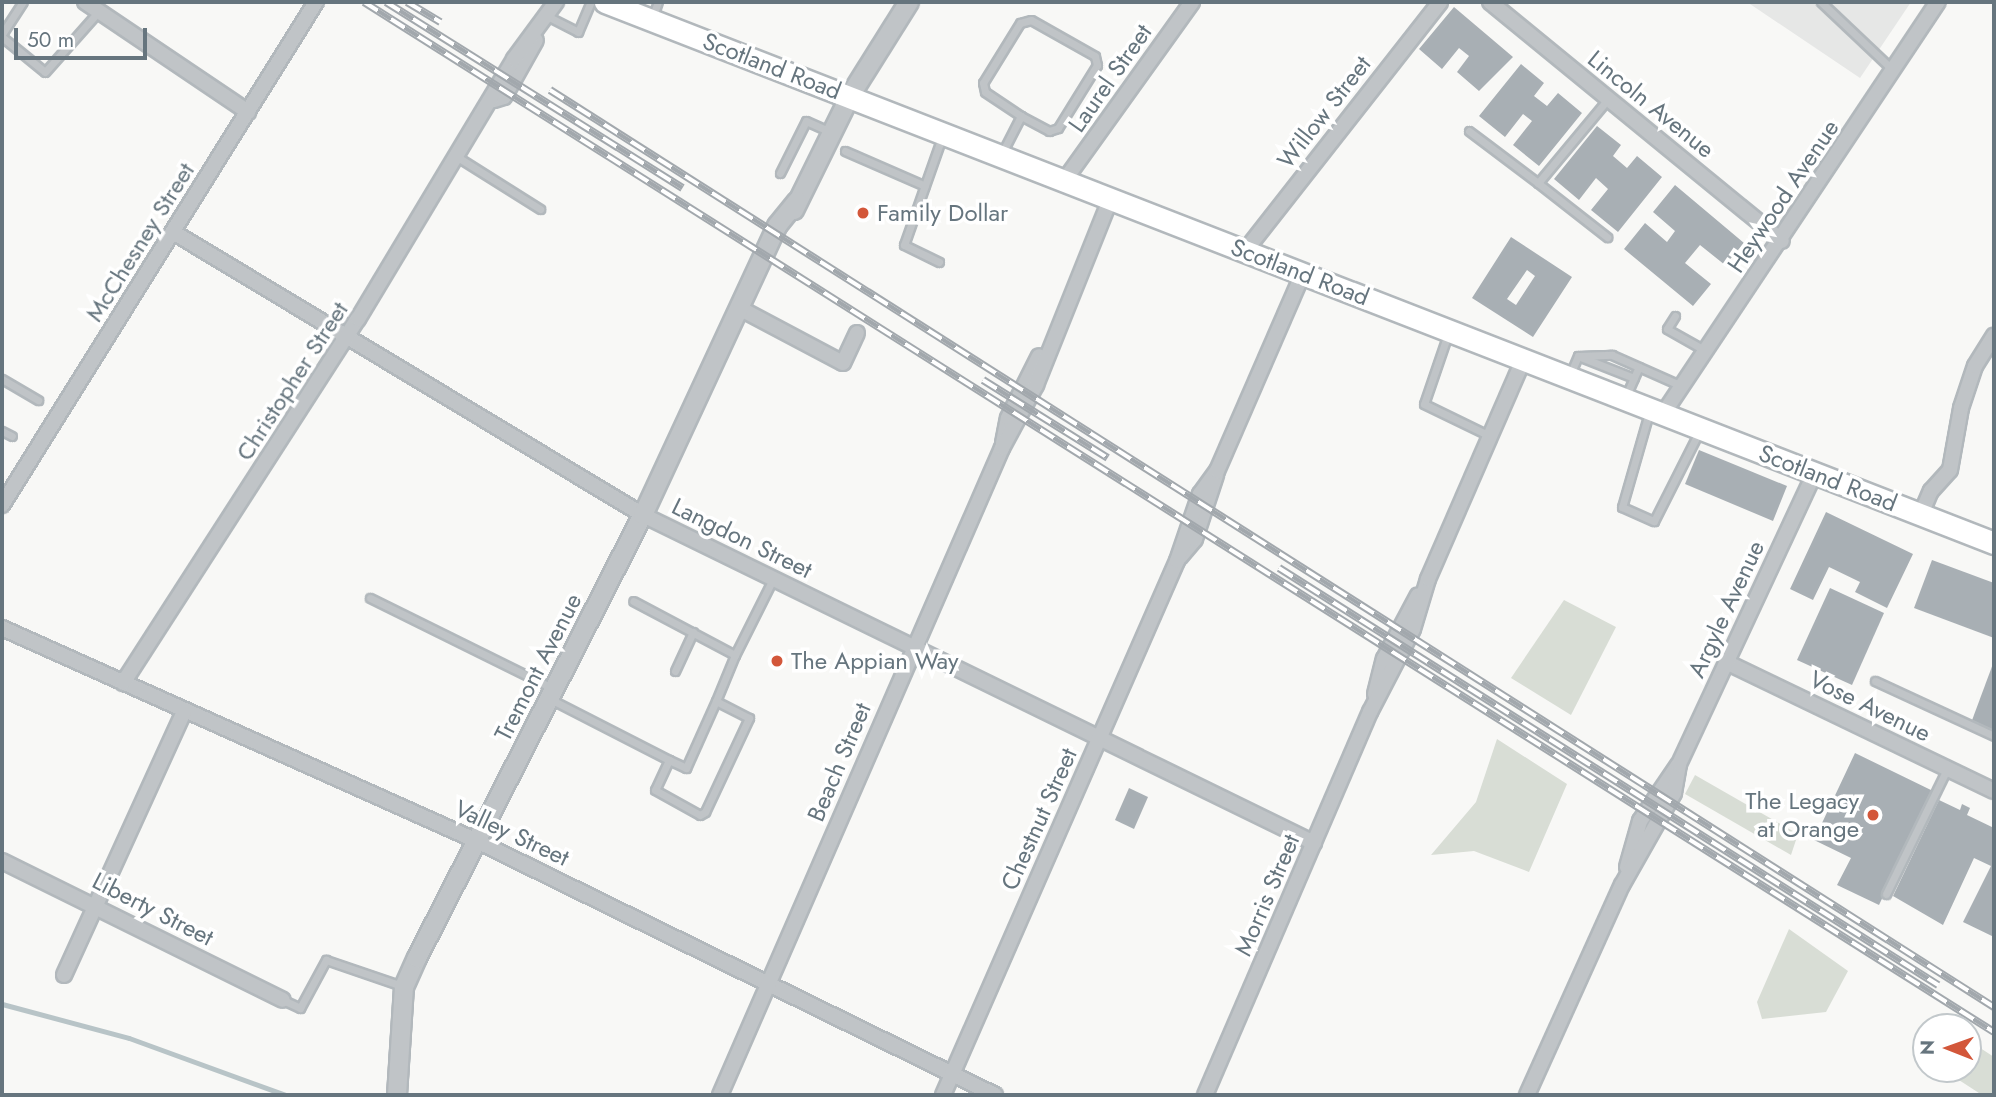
<!DOCTYPE html>
<html>
<head>
<meta charset="utf-8">
<style>
  body { margin:0 }
  #map { position:relative; width:1996px; height:1097px; overflow:hidden; background:#f8f8f6; font-family:Jost,sans-serif }
  div>[style] { position:absolute }
  [style*='--x'] { left:calc(var(--x)*1px); top:calc(var(--y)*1px); width:calc(var(--w)*1px); rotate:calc(var(--a)*1deg) }
  .built>* { inset:0; background:#e6e7e6 }
  .green>* { inset:0; background:#d8ddd5 }
  .stream>* { height:5px; margin:-2.5px; padding:0 2.5px; transform-origin:2.5px; border-radius:2.5px; background:#b8c4c7 }
  .building>* { inset:0; background:#a8afb4 }
  .roads { filter:drop-shadow(2px 0 #b2b8bc) drop-shadow(-2px 0 #b2b8bc) drop-shadow(0 2px #b2b8bc) drop-shadow(0 -2px #b2b8bc) }
  .service>* { height:7px; margin:-3.5px; padding:0 3.5px; transform-origin:3.5px; border-radius:3.5px; background:#c0c4c7 }
  .minor>* { height:14px; margin:-7px; padding:0 7px; transform-origin:7px; border-radius:7px; background:#c0c4c7 }
  .tertiary>* { height:18px; margin:-9px; padding:0 9px; transform-origin:9px; border-radius:9px; background:#c0c4c7 }
  .secondary>* { height:21px; margin:-10.5px; padding:0 10.5px; transform-origin:10.5px; border-radius:10.5px; background:#fff }
  .rail>* { height:8px; margin-top:-4px; transform-origin:0; background:repeating-linear-gradient(90deg,#fff 0 16px,#a2a8ad 0 32px); box-sizing:border-box; border-block:2px solid #a2a8ad }
  .dots>* { width:19px; height:19px; translate:-50% -50%; box-sizing:border-box; border:4px solid #fff; border-radius:50% }
  span { translate:-50% -50%; white-space:nowrap; text-align:center; line-height:1.15; -webkit-text-stroke:7px #fff; paint-order:stroke }
  .street-label { font-size:24px; color:#66757e }
  .poi-label { font-size:24px; color:#66757e }
  .left { translate:0 -50%; text-align:left }
  .right { translate:-100% -50%; text-align:right }
  .frame { position:absolute; inset:0; border:4px solid #66757e; pointer-events:none }
  .north { position:absolute; left:1912px; top:1013px; width:70px; height:70px; box-sizing:border-box; background:#fff; border:2px solid #c2c8cb; border-radius:50%; rotate:271deg; font-size:19px; font-weight:700; line-height:28px; text-align:center; color:#66757e }
  .north::after { content:''; display:block; margin:auto; width:24px; height:32px; background:#d3573a; clip-path:polygon(50% 0,100% 100%,50% 72%,0 100%) }
  .scale { position:absolute; left:14px; top:28px; width:133px; height:32px; box-sizing:border-box; border:4px solid #66757e; border-top:0; padding-left:9px; font-size:21px; line-height:24px; white-space:nowrap; color:#66757e; -webkit-text-stroke:5px #fff; paint-order:stroke }
</style>
</head>
<body>
<div id="map">
  <div class="built">
    <div style="clip-path:polygon(1747px 2px,1911px 2px,1860px 78px)"></div>
  </div>
  <div class="green">
    <div style="clip-path:polygon(1564px 600px,1616px 627px,1571px 715px,1511px 678px)"></div>
    <div style="clip-path:polygon(1497px 739px,1567px 784px,1529px 872px,1474px 851px,1431px 855px,1476px 802px)"></div>
    <div style="clip-path:polygon(1695px 775px,1798px 834px,1791px 855px,1685px 794px)"></div>
    <div style="clip-path:polygon(1789px 929px,1848px 971px,1826px 1012px,1762px 1019px,1757px 1002px)"></div>
    <div style="clip-path:polygon(1968px 1040px,1994px 1057px,1994px 1095px,1982px 1095px,1942px 1069px,1968px 1069px)"></div>
  </div>
  <div class="stream">
    <div style="--x:2;--y:1004;--w:131;--a:15"></div>
    <div style="--x:129;--y:1038;--w:167;--a:20"></div>
  </div>
  <div class="building">
    <div style="clip-path:polygon(1454px 7px,1513px 57px,1479px 91px,1457px 72px,1469px 56px,1459px 48px,1442px 69px,1419px 49px)"></div>
    <div style="clip-path:polygon(1521px 64px,1544px 83px,1534px 96px,1547px 106px,1558px 93px,1582px 113px,1539px 166px,1513px 145px,1532px 121px,1523px 114px,1505px 137px,1479px 116px)"></div>
    <div style="clip-path:polygon(1597px 126px,1621px 145px,1613px 156px,1627px 168px,1637px 156px,1662px 177px,1618px 232px,1591px 210px,1608px 189px,1596px 178px,1579px 200px,1554px 179px)"></div>
    <div style="clip-path:polygon(1675px 185px,1744px 243px,1725px 265px,1700px 245px,1685px 263px,1711px 284px,1693px 306px,1624px 249px,1645px 223px,1667px 242px,1675px 231px,1653px 212px)"></div>
    <div style="clip-path:polygon(evenodd,1511px 237px,1572px 277px,1533px 337px,1472px 298px,1511px 237px,1527px 270px,1535px 276px,1516px 305px,1507px 299px,1527px 270px)"></div>
    <div style="clip-path:polygon(1699px 450px,1787px 486px,1773px 521px,1685px 484px)"></div>
    <div style="clip-path:polygon(1826px 512px,1913px 554px,1887px 608px,1855px 592px,1860px 582px,1829px 567px,1813px 600px,1790px 589px)"></div>
    <div style="clip-path:polygon(1932px 560px,1994px 583px,1994px 638px,1914px 608px)"></div>
    <div style="clip-path:polygon(1830px 588px,1884px 613px,1852px 685px,1797px 660px)"></div>
    <div style="clip-path:polygon(1994px 661px,1994px 731px,1971px 723px)"></div>
    <div style="clip-path:polygon(1855px 753px,1933px 791px,1879px 905px,1837px 885px,1851px 858px,1814px 840px)"></div>
    <div style="clip-path:polygon(1129px 788px,1148px 797px,1134px 829px,1115px 820px)"></div>
    <div style="clip-path:polygon(1939px 800px,1960px 810px,1962px 804px,1970px 808px,1967px 815px,1994px 828px,1994px 937px,1963px 922px,1991px 866px,1974px 858px,1943px 925px,1893px 896px)"></div>
  </div>
  <div class="roads">
    <div class="service">
      <div style="--x:1821;--y:2;--w:99;--a:43.4"></div>
      <div style="--x:547;--y:16;--w:35;--a:27"></div>
      <div style="--x:578;--y:32;--w:33;--a:-67"></div>
      <div style="--x:652;--y:19;--w:18;--a:-71"></div>
      <div style="--x:2;--y:34;--w:38;--a:-57"></div>
      <div style="--x:2;--y:37;--w:55;--a:39.1"></div>
      <div style="--x:45;--y:72;--w:80;--a:-48.5"></div>
      <div style="--x:1469;--y:131;--w:86;--a:37"></div>
      <div style="--x:1538;--y:183;--w:109;--a:-50.2"></div>
      <div style="--x:845;--y:151;--w:87;--a:23.6"></div>
      <div style="--x:1001;--y:155;--w:44;--a:-62.9"></div>
      <div style="--x:1021;--y:116;--w:32;--a:28"></div>
      <div style="--x:1049;--y:131;--w:9;--a:-18"></div>
      <div style="--x:1058;--y:128;--w:74;--a:-58.2"></div>
      <div style="--x:1097;--y:65;--w:9;--a:-103"></div>
      <div style="--x:1095;--y:56;--w:73;--a:-150.6"></div>
      <div style="--x:1031;--y:20;--w:11;--a:165"></div>
      <div style="--x:1020;--y:23;--w:70;--a:121.7"></div>
      <div style="--x:983;--y:83;--w:9;--a:77"></div>
      <div style="--x:985;--y:92;--w:43;--a:33.7"></div>
      <div style="--x:459;--y:158;--w:96;--a:32.2"></div>
      <div style="--x:780;--y:173;--w:58;--a:-63.4"></div>
      <div style="--x:806;--y:121;--w:27;--a:24"></div>
      <div style="--x:1538;--y:183;--w:88;--a:38"></div>
      <div style="--x:939;--y:262;--w:39;--a:-154"></div>
      <div style="--x:904;--y:245;--w:114;--a:-70.6"></div>
      <div style="--x:1675;--y:316;--w:15;--a:122"></div>
      <div style="--x:1667;--y:329;--w:45;--a:29.4"></div>
      <div style="--x:1449;--y:331;--w:77;--a:108.9"></div>
      <div style="--x:1424;--y:404;--w:73;--a:25.9"></div>
      <div style="--x:1578;--y:356;--w:34;--a:-2"></div>
      <div style="--x:1612;--y:355;--w:77;--a:23.9"></div>
      <div style="--x:1569;--y:377;--w:23;--a:-67"></div>
      <div style="--x:1578;--y:356;--w:60;--a:21.4"></div>
      <div style="--x:2;--y:379;--w:42;--a:30.3"></div>
      <div style="--x:1625;--y:398;--w:34;--a:-66"></div>
      <div style="--x:1649;--y:413;--w:98;--a:106"></div>
      <div style="--x:1622;--y:507;--w:35;--a:24"></div>
      <div style="--x:1654;--y:521;--w:100;--a:-63.2"></div>
      <div style="--x:2;--y:431;--w:11;--a:27"></div>
      <div style="--x:370;--y:598;--w:205;--a:26.3"></div>
      <div style="--x:735;--y:655;--w:85;--a:-63.4"></div>
      <div style="--x:675;--y:671;--w:43;--a:-65.2"></div>
      <div style="--x:1875;--y:681;--w:131;--a:24.8"></div>
      <div style="--x:550;--y:699;--w:134;--a:27.1"></div>
      <div style="--x:669;--y:760;--w:33;--a:115"></div>
      <div style="--x:655;--y:790;--w:51;--a:29.1"></div>
      <div style="--x:700;--y:815;--w:6;--a:-31"></div>
      <div style="--x:705;--y:812;--w:104;--a:-64.9"></div>
      <div style="--x:749;--y:718;--w:37;--a:-153"></div>
      <div style="--x:716;--y:701;--w:50;--a:-67.6"></div>
      <div style="--x:735;--y:655;--w:115;--a:-152.1"></div>
      <div style="--x:669;--y:760;--w:19;--a:25"></div>
      <div style="--x:686;--y:768;--w:73;--a:-65.9"></div>
      <div style="--x:1886;--y:894;--w:139;--a:-64"></div>
      <div style="--x:283;--y:1000;--w:19;--a:25"></div>
      <div style="--x:300;--y:1008;--w:55;--a:-61.6"></div>
      <div style="--x:326;--y:960;--w:80;--a:18.9"></div>
    </div>
    <div class="minor">
      <div style="--x:85;--y:2;--w:197;--a:34"></div>
      <div style="--x:1490;--y:2;--w:377;--a:39.3"></div>
      <div style="--x:494;--y:100;--w:10;--a:-17"></div>
      <div style="--x:504;--y:97;--w:65;--a:-60.7"></div>
      <div style="--x:1064;--y:181;--w:220;--a:-54.4"></div>
      <div style="--x:173;--y:232;--w:549;--a:31.05"></div>
      <div style="--x:643;--y:515;--w:747;--a:26.05"></div>
      <div style="--x:1245;--y:251;--w:316;--a:-51.9"></div>
      <div style="--x:741;--y:309;--w:115;--a:27.9"></div>
      <div style="--x:843;--y:363;--w:33;--a:-65"></div>
      <div style="--x:1663;--y:414;--w:495;--a:-56.3"></div>
      <div style="--x:1003;--y:443;--w:25;--a:-79"></div>
      <div style="--x:1008;--y:418;--w:69;--a:-63.4"></div>
      <div style="--x:2;--y:505;--w:593;--a:-58.03"></div>
      <div style="--x:1921;--y:514;--w:25;--a:-67"></div>
      <div style="--x:1931;--y:491;--w:28;--a:-48"></div>
      <div style="--x:1950;--y:470;--w:63;--a:-79.9"></div>
      <div style="--x:1961;--y:408;--w:44;--a:-71.6"></div>
      <div style="--x:1975;--y:366;--w:36;--a:-58"></div>
      <div style="--x:1180;--y:557;--w:23;--a:-50"></div>
      <div style="--x:1195;--y:539;--w:67;--a:-71.8"></div>
      <div style="--x:2;--y:628;--w:521;--a:24.15"></div>
      <div style="--x:477;--y:841;--w:577;--a:26.12"></div>
      <div style="--x:1726;--y:662;--w:297;--a:25.7"></div>
      <div style="--x:123;--y:683;--w:433;--a:-57.2"></div>
      <div style="--x:358;--y:319;--w:303;--a:-59"></div>
      <div style="--x:514;--y:59;--w:71;--a:-53.6"></div>
      <div style="--x:1375;--y:694;--w:36;--a:-76"></div>
      <div style="--x:1384;--y:659;--w:72;--a:-62"></div>
      <div style="--x:2;--y:861;--w:313;--a:26.3"></div>
      <div style="--x:1627;--y:867;--w:48;--a:-74.2"></div>
      <div style="--x:1640;--y:821;--w:68;--a:-55.8"></div>
      <div style="--x:64;--y:975;--w:289;--a:-65.5"></div>
      <div style="--x:720;--y:1095;--w:706;--a:-66.45"></div>
      <div style="--x:1002;--y:448;--w:72;--a:-61.6"></div>
      <div style="--x:1036;--y:385;--w:199;--a:-68.2"></div>
      <div style="--x:943;--y:1095;--w:583;--a:-66.34"></div>
      <div style="--x:1177;--y:561;--w:71;--a:-71.1"></div>
      <div style="--x:1200;--y:494;--w:29;--a:-54"></div>
      <div style="--x:1217;--y:471;--w:216;--a:-66.5"></div>
      <div style="--x:1205;--y:1095;--w:417;--a:-66.7"></div>
      <div style="--x:1370;--y:712;--w:93;--a:-62.6"></div>
      <div style="--x:1413;--y:629;--w:52;--a:-73.3"></div>
      <div style="--x:1428;--y:579;--w:239;--a:-66.5"></div>
      <div style="--x:1527;--y:1095;--w:230;--a:-65.7"></div>
      <div style="--x:1622;--y:885;--w:106;--a:-60.5"></div>
      <div style="--x:1674;--y:793;--w:29;--a:-80"></div>
      <div style="--x:1679;--y:764;--w:321;--a:-65"></div>
    </div>
    <div class="tertiary">
      <div style="--x:794;--y:210;--w:127;--a:-63.8"></div>
      <div style="--x:850;--y:96;--w:111;--a:-57.9"></div>
      <div style="--x:397;--y:1095;--w:108;--a:-86.3"></div>
      <div style="--x:404;--y:987;--w:32;--a:-66"></div>
      <div style="--x:417;--y:958;--w:497;--a:-63"></div>
      <div style="--x:643;--y:515;--w:319;--a:-65.1"></div>
      <div style="--x:777;--y:226;--w:32;--a:-51"></div>
    </div>
    <div class="secondary">
      <div style="--x:605;--y:2;--w:1491;--a:21.28"></div>
    </div>
  </div>
  <div class="rail">
    <div style="--x:364;--y:2;--w:1928;--a:32.29"></div>
    <div style="--x:386;--y:2;--w:350;--a:32.1"></div>
    <div style="--x:407;--y:2;--w:39;--a:31"></div>
    <div style="--x:550;--y:90;--w:1711;--a:32.42"></div>
    <div style="--x:983;--y:380;--w:147;--a:32"></div>
    <div style="--x:1279;--y:568;--w:780;--a:32.32"></div>
  </div>
  <div class="dots">
    <div style="left:863px;top:213px;background:#d3573a"></div>
    <div style="left:777px;top:661px;background:#d3573a"></div>
    <div style="left:1873px;top:815px;background:#d3573a"></div>
  </div>
  <div class="street-label">
    <span style="left:772px;top:66px;rotate:21deg">Scotland Road</span>
    <span style="left:1110px;top:78px;rotate:-55deg">Laurel Street</span>
    <span style="left:1651px;top:104px;rotate:39deg">Lincoln Avenue</span>
    <span style="left:1324px;top:112px;rotate:-52deg">Willow Street</span>
    <span style="left:1783px;top:196px;rotate:-56deg">Heywood Avenue</span>
    <span style="left:140px;top:242px;rotate:-58deg">McChesney Street</span>
    <span style="left:1300px;top:272px;rotate:21deg">Scotland Road</span>
    <span style="left:292px;top:381px;rotate:-57deg">Christopher Street</span>
    <span style="left:1828px;top:478px;rotate:21deg">Scotland Road</span>
    <span style="left:742px;top:538px;rotate:26deg">Langdon Street</span>
    <span style="left:1726px;top:609px;rotate:-65deg">Argyle Avenue</span>
    <span style="left:538px;top:667px;rotate:-63deg">Tremont Avenue</span>
    <span style="left:1870px;top:706px;rotate:26deg">Vose Avenue</span>
    <span style="left:839px;top:762px;rotate:-67deg">Beach Street</span>
    <span style="left:1039px;top:819px;rotate:-66deg">Chestnut Street</span>
    <span style="left:512px;top:833px;rotate:25deg">Valley Street</span>
    <span style="left:1267px;top:895px;rotate:-67deg">Morris Street</span>
    <span style="left:153px;top:909px;rotate:27deg">Liberty Street</span>
  </div>
  <div class="poi-label">
    <span class="left" style="left:877px;top:213px">Family Dollar</span>
    <span class="left" style="left:791px;top:661px">The Appian Way</span>
    <span class="right" style="left:1859px;top:815px">The Legacy<br>at Orange</span>
  </div>
  <div class="frame"></div>
  <div class="north">N</div>
  <div class="scale">50 m</div>
</div>
</body>
</html>
